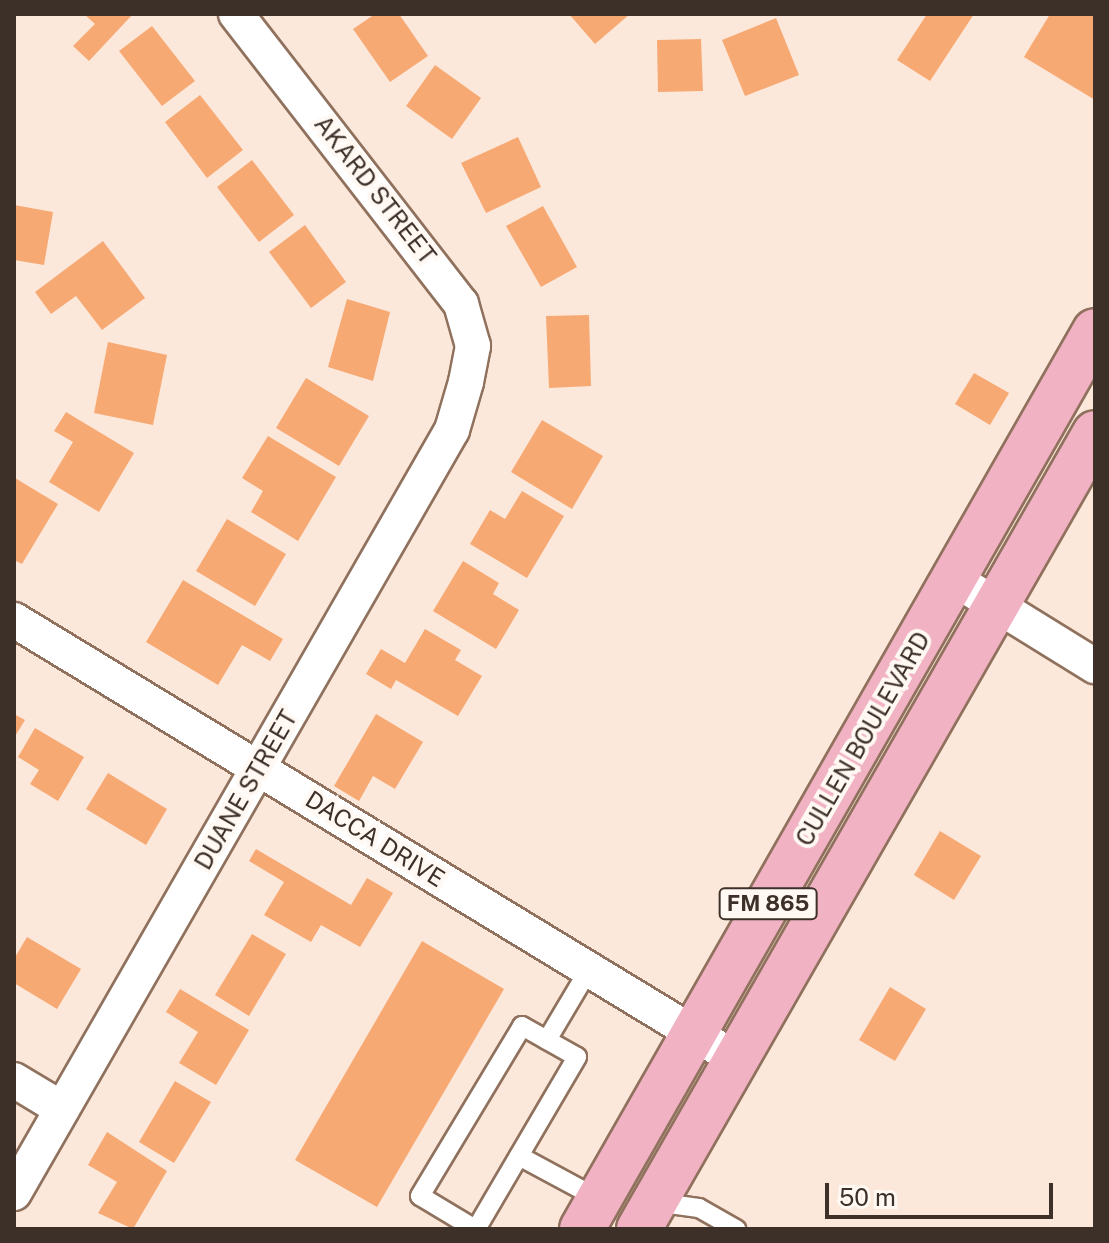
<!DOCTYPE html>
<html>
<head>
<meta charset="utf-8">
<style>
  body { margin:0 }
  #map { position:relative; width:1109px; height:1243px; overflow:hidden; background:#fce8da; font-family:"Public Sans",sans-serif }
  div>[style] { position:absolute }
  [style*='--x'] { left:calc(var(--x)*1px); top:calc(var(--y)*1px); width:calc(var(--w)*1px); rotate:calc(var(--a)*1deg) }
  .building>* { inset:0; background:#f7a974 }
  .roads { filter:drop-shadow(2px 0 #8f715d) drop-shadow(-2px 0 #8f715d) drop-shadow(0 2px #8f715d) drop-shadow(0 -2px #8f715d) }
  .lane>* { height:18px; margin:-9px; padding:0 9px; transform-origin:9px; border-radius:9px; background:#fff }
  .street>* { height:34px; margin:-17px; padding:0 17px; transform-origin:17px; border-radius:17px; background:#fff }
  .primary>* { height:44px; margin:-22px; padding:0 22px; transform-origin:22px; border-radius:22px; background:#f1b2c4 }
  span { translate:-50% -50%; white-space:nowrap; text-align:center; line-height:1.15; -webkit-text-stroke:8px #fff8f3; paint-order:stroke }
  .shield-label span { padding:2px 6px; background:#fff8f3; border:2px solid; border-radius:6px; -webkit-text-stroke-width:0 }
  .shield-label { font-size:22px; color:#3d3028; font-weight:700 }
  .street-label { font-size:24px; color:#3d3028 }
  .frame { position:absolute; inset:0; border:16px solid #3d3028; pointer-events:none }
  .scale { position:absolute; left:825px; top:1183px; width:228px; height:36px; box-sizing:border-box; border:4px solid #3d3028; border-top:0; padding-left:10px; font-size:24px; line-height:28px; white-space:nowrap; color:#3d3028; -webkit-text-stroke:6px #fff8f3; paint-order:stroke }
</style>
</head>
<body>
<div id="map">
  <div class="building">
    <div style="clip-path:polygon(84px 14px,133px 14px,89px 61px,73px 46px,95px 24px)"></div>
    <div style="clip-path:polygon(375px 14px,399px 14px,428px 56px,390px 82px,353px 29px)"></div>
    <div style="clip-path:polygon(569px 14px,630px 14px,595px 44px)"></div>
    <div style="clip-path:polygon(927px 14px,974px 14px,930px 81px,897px 60px)"></div>
    <div style="clip-path:polygon(1050px 14px,1095px 14px,1095px 100px,1024px 57px)"></div>
    <div style="clip-path:polygon(776px 18px,799px 75px,745px 96px,722px 40px)"></div>
    <div style="clip-path:polygon(152px 26px,195px 81px,162px 106px,119px 51px)"></div>
    <div style="clip-path:polygon(701px 39px,703px 91px,658px 92px,657px 40px)"></div>
    <div style="clip-path:polygon(435px 65px,481px 98px,452px 139px,406px 106px)"></div>
    <div style="clip-path:polygon(200px 95px,243px 150px,207px 178px,165px 122px)"></div>
    <div style="clip-path:polygon(518px 137px,541px 187px,486px 213px,461px 163px)"></div>
    <div style="clip-path:polygon(252px 160px,294px 215px,259px 242px,217px 187px)"></div>
    <div style="clip-path:polygon(14px 205px,53px 212px,44px 265px,14px 260px)"></div>
    <div style="clip-path:polygon(543px 206px,577px 267px,541px 287px,506px 226px)"></div>
    <div style="clip-path:polygon(305px 225px,346px 282px,311px 308px,269px 252px)"></div>
    <div style="clip-path:polygon(103px 241px,145px 298px,102px 330px,76px 296px,51px 314px,35px 292px)"></div>
    <div style="clip-path:polygon(347px 299px,390px 312px,373px 381px,328px 367px)"></div>
    <div style="clip-path:polygon(589px 315px,591px 386px,549px 388px,546px 316px)"></div>
    <div style="clip-path:polygon(108px 342px,167px 355px,153px 425px,94px 413px)"></div>
    <div style="clip-path:polygon(974px 373px,1009px 393px,990px 425px,955px 404px)"></div>
    <div style="clip-path:polygon(306px 378px,369px 416px,339px 466px,276px 428px)"></div>
    <div style="clip-path:polygon(66px 412px,134px 453px,99px 512px,49px 482px,73px 442px,54px 431px)"></div>
    <div style="clip-path:polygon(542px 420px,603px 456px,572px 509px,511px 472px)"></div>
    <div style="clip-path:polygon(268px 436px,336px 477px,298px 541px,251px 512px,263px 491px,242px 478px)"></div>
    <div style="clip-path:polygon(15px 478px,58px 504px,22px 564px,14px 560px)"></div>
    <div style="clip-path:polygon(522px 491px,564px 516px,527px 578px,470px 544px,490px 510px,505px 519px)"></div>
    <div style="clip-path:polygon(227px 519px,286px 554px,255px 606px,196px 571px)"></div>
    <div style="clip-path:polygon(463px 561px,499px 583px,493px 594px,519px 610px,496px 649px,433px 611px)"></div>
    <div style="clip-path:polygon(183px 580px,283px 639px,270px 661px,242px 645px,218px 685px,146px 642px)"></div>
    <div style="clip-path:polygon(425px 629px,461px 650px,455px 660px,482px 676px,458px 716px,396px 680px,391px 689px,366px 674px,381px 649px,405px 663px)"></div>
    <div style="clip-path:polygon(14px 714px,25px 720px,14px 738px)"></div>
    <div style="clip-path:polygon(376px 714px,423px 742px,395px 789px,373px 776px,359px 801px,334px 786px)"></div>
    <div style="clip-path:polygon(35px 728px,84px 757px,58px 801px,30px 784px,39px 770px,18px 757px)"></div>
    <div style="clip-path:polygon(108px 773px,167px 809px,146px 845px,86px 809px)"></div>
    <div style="clip-path:polygon(940px 831px,981px 856px,954px 900px,914px 875px)"></div>
    <div style="clip-path:polygon(256px 849px,351px 905px,367px 878px,393px 893px,360px 947px,321px 925px,311px 942px,264px 915px,284px 882px,249px 861px)"></div>
    <div style="clip-path:polygon(252px 934px,286px 954px,249px 1016px,215px 995px)"></div>
    <div style="clip-path:polygon(27px 937px,81px 969px,57px 1009px,14px 983px,14px 959px)"></div>
    <div style="clip-path:polygon(422px 941px,504px 989px,377px 1207px,295px 1160px)"></div>
    <div style="clip-path:polygon(890px 987px,926px 1009px,895px 1061px,859px 1040px)"></div>
    <div style="clip-path:polygon(180px 989px,249px 1030px,216px 1085px,179px 1063px,198px 1032px,166px 1012px)"></div>
    <div style="clip-path:polygon(175px 1081px,211px 1102px,174px 1163px,139px 1142px)"></div>
    <div style="clip-path:polygon(107px 1132px,167px 1171px,133px 1229px,98px 1213px,117px 1182px,88px 1165px)"></div>
  </div>
  <div class="roads">
    <div class="lane">
      <div style="--x:547;--y:1040;--w:80;--a:-59.3"></div>
      <div style="--x:519;--y:1156;--w:91;--a:28.3"></div>
      <div style="--x:655;--y:1202;--w:44;--a:7.8"></div>
      <div style="--x:699;--y:1208;--w:43;--a:29.6"></div>
      <div style="--x:475;--y:1229;--w:64;--a:-149"></div>
      <div style="--x:420;--y:1196;--w:198;--a:-59"></div>
      <div style="--x:522;--y:1026;--w:63;--a:29.4"></div>
      <div style="--x:577;--y:1057;--w:199;--a:120.4"></div>
    </div>
    <div class="street">
      <div style="--x:954;--y:579;--w:166;--a:31.7"></div>
      <div style="--x:14;--y:620;--w:845;--a:31.3"></div>
      <div style="--x:14;--y:1080;--w:56;--a:31.1"></div>
      <div style="--x:14;--y:1193;--w:880;--a:-60.14"></div>
      <div style="--x:452;--y:430;--w:50;--a:-73.7"></div>
      <div style="--x:466;--y:382;--w:37;--a:-79"></div>
      <div style="--x:473;--y:346;--w:44;--a:-105.9"></div>
      <div style="--x:461;--y:304;--w:367;--a:-127.8"></div>
    </div>
    <div class="primary">
      <div style="--x:582;--y:1229;--w:1034;--a:-60.26"></div>
      <div style="--x:639;--y:1229;--w:917;--a:-60.19"></div>
    </div>
  </div>
  <div class="shield-label">
    <span style="left:768px;top:904px">FM 865</span>
  </div>
  <div class="street-label">
    <span style="left:375px;top:190px;rotate:52deg">AKARD STREET</span>
    <span style="left:863px;top:739px;rotate:-60deg">CULLEN BOULEVARD</span>
    <span style="left:246px;top:790px;rotate:-60deg">DUANE STREET</span>
    <span style="left:375px;top:839px;rotate:32deg">DACCA DRIVE</span>
  </div>
  <div class="frame"></div>
  <div class="scale">50 m</div>
</div>
</body>
</html>
